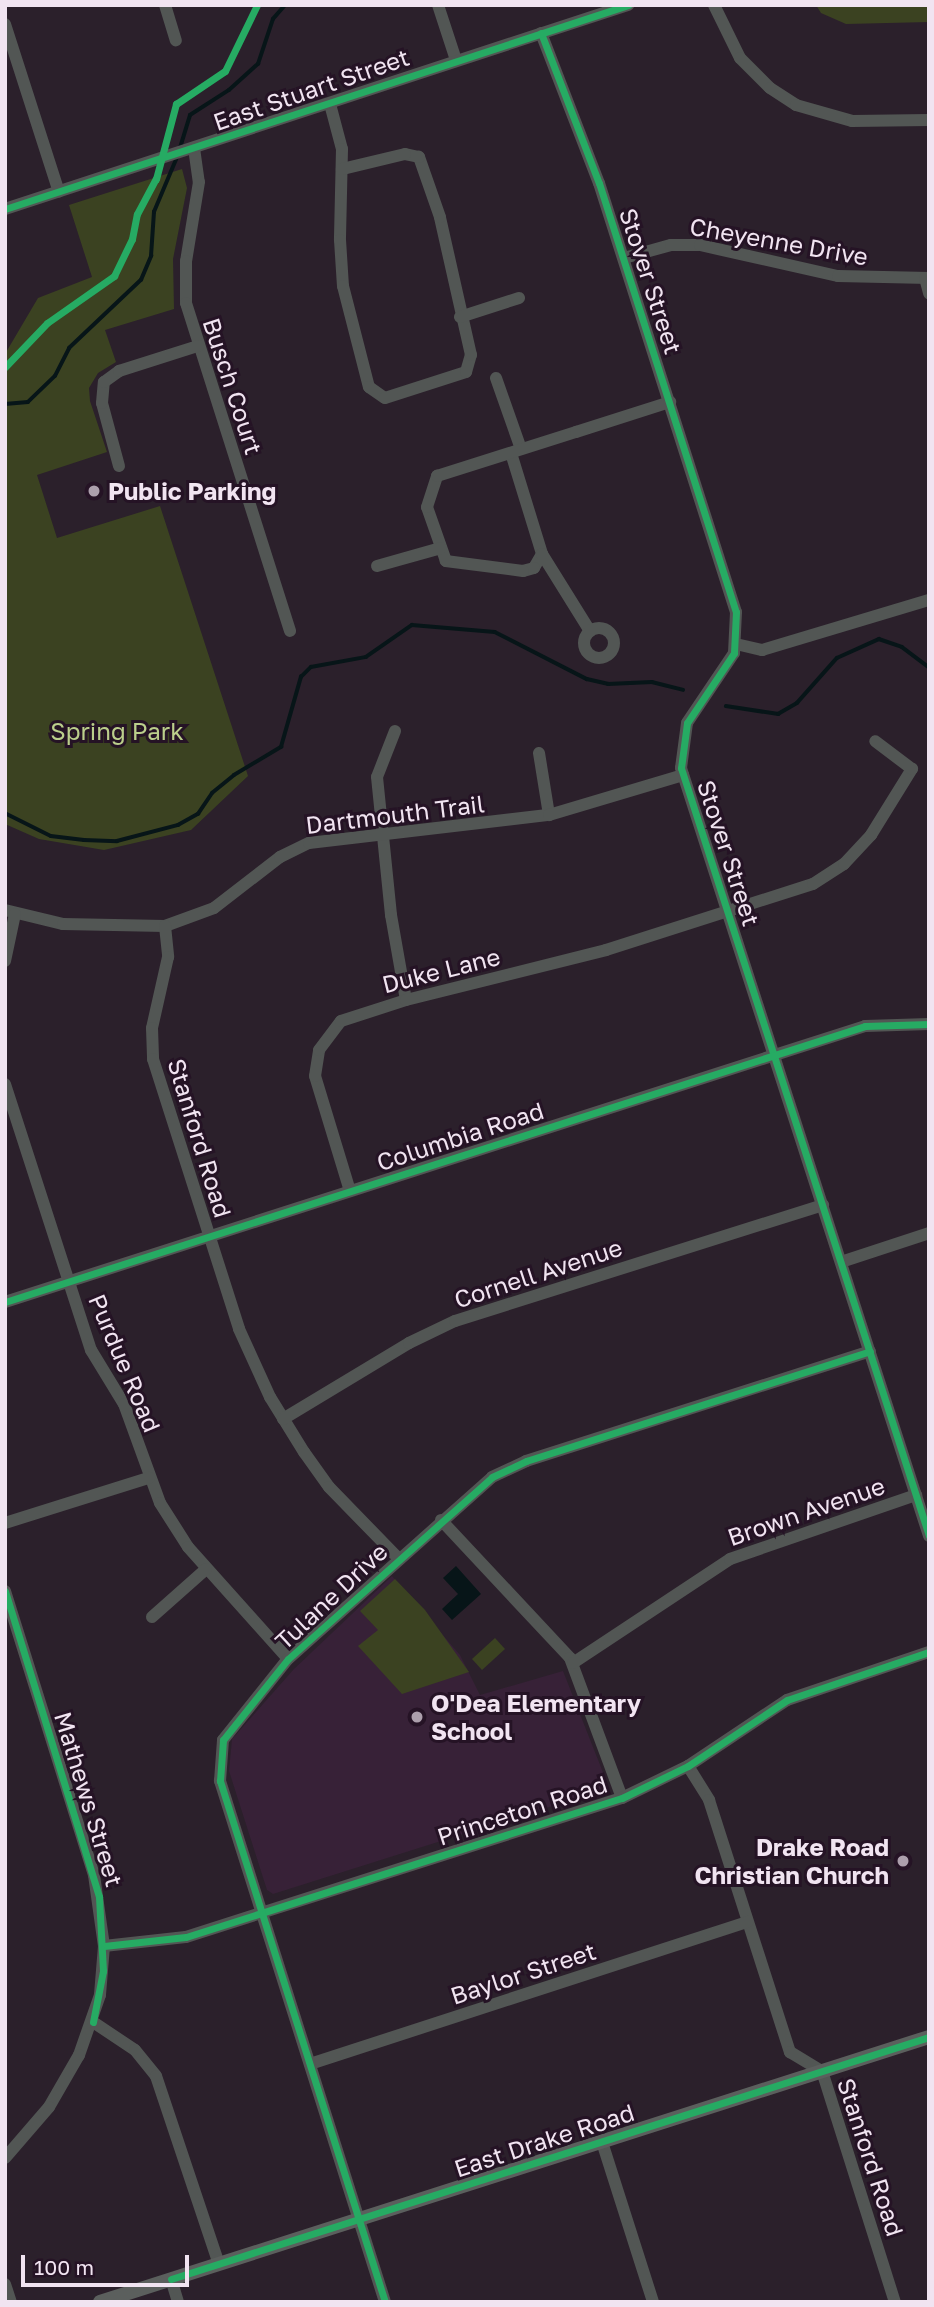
<!DOCTYPE html>
<html>
<head>
<meta charset="utf-8">
<style>
  body { margin:0 }
  #map { position:relative; width:934px; height:2307px; overflow:hidden; background:#2b202b; font-family:"Golos Text",sans-serif }
  div>[style] { position:absolute }
  [style*='--x'] { left:calc(var(--x)*1px); top:calc(var(--y)*1px); width:calc(var(--w)*1px); rotate:calc(var(--a)*1deg) }
  .built>* { inset:0; background:#372137 }
  .green>* { inset:0; background:#3b4221 }
  .water>* { inset:0; background:#071518 }
  .stream>* { height:3.5px; margin:-1.75px; padding:0 1.75px; transform-origin:1.75px; border-radius:1.75px; background:#071518 }
  .minor>* { height:12px; margin:-6px; padding:0 6px; transform-origin:6px; border-radius:6px; background:#525654 }
  .minor>.ring { margin:-6px; padding:0; box-sizing:content-box; background:none; border:12px solid #525654; border-radius:50% }
  .major>* { height:14px; margin:-7px; padding:0 7px; transform-origin:7px; border-radius:7px; background:#5b5f5d }
  .cycleway>* { height:7px; margin:-3.5px; padding:0 3.5px; transform-origin:3.5px; border-radius:3.5px; background:#26ab63 }
  .dots>* { width:19px; height:19px; translate:-50% -50%; box-sizing:border-box; border:4px solid #251325; border-radius:50% }
  span { translate:-50% -50%; white-space:nowrap; text-align:center; line-height:1.15; -webkit-text-stroke:6px #251325; paint-order:stroke }
  .street-label { font-size:24px; color:#f1e4f1 }
  .poi-label { font-size:24px; color:#f1e4f1; font-weight:700 }
  .left { translate:0 -50%; text-align:left }
  .right { translate:-100% -50%; text-align:right }
  .park-label { font-size:24px; color:#bbcf8b }
  .frame { position:absolute; inset:0; border:7px solid #f1e4f1; pointer-events:none }
  .scale { position:absolute; left:21px; top:2255px; width:168px; height:32px; box-sizing:border-box; border:4px solid #f1e4f1; border-top:0; padding-left:9px; font-size:21px; line-height:24px; white-space:nowrap; color:#f1e4f1; -webkit-text-stroke:5px #251325; paint-order:stroke }
</style>
</head>
<body>
<div id="map">
  <div class="built">
    <div style="clip-path:polygon(392px 1576px,460px 1655px,480px 1695px,563px 1671px,604px 1775px,603px 1790px,273px 1894px,267px 1890px,229px 1771px,232px 1739px,294px 1669px)"></div>
  </div>
  <div class="green">
    <div style="clip-path:polygon(816px 5px,929px 5px,929px 22px,846px 24px,821px 13px)"></div>
    <div style="clip-path:polygon(182px 169px,187px 188px,173px 259px,174px 309px,105px 330px,116px 362px,98px 373px,89px 388px,90px 401px,107px 452px,37px 475px,57px 538px,160px 506px,248px 776px,191px 830px,104px 850px,39px 839px,5px 824px,5px 354px,38px 298px,92px 277px,69px 205px)"></div>
    <div style="clip-path:polygon(395px 1579px,425px 1610px,469px 1672px,402px 1694px,358px 1646px,378px 1630px,360px 1611px)"></div>
    <div style="clip-path:polygon(495px 1638px,505px 1649px,482px 1670px,472px 1659px)"></div>
  </div>
  <div class="water">
    <div style="clip-path:polygon(456px 1566px,481px 1594px,452px 1620px,442px 1609px,458px 1594px,443px 1578px)"></div>
  </div>
  <div class="stream">
    <div style="--x:180;--y:148;--w:34;--a:-73"></div>
    <div style="--x:190;--y:115;--w:46;--a:-32.7"></div>
    <div style="--x:229;--y:90;--w:39;--a:-42"></div>
    <div style="--x:258;--y:64;--w:47;--a:-71.6"></div>
    <div style="--x:273;--y:19;--w:18;--a:-49"></div>
    <div style="--x:5;--y:404;--w:23;--a:-5"></div>
    <div style="--x:28;--y:402;--w:37;--a:-44"></div>
    <div style="--x:55;--y:376;--w:31;--a:-63"></div>
    <div style="--x:69;--y:348;--w:99;--a:-43.4"></div>
    <div style="--x:141;--y:280;--w:26;--a:-67"></div>
    <div style="--x:151;--y:256;--w:44;--a:-86.1"></div>
    <div style="--x:154;--y:212;--w:62;--a:-67.2"></div>
    <div style="--x:726;--y:706;--w:53;--a:8.7"></div>
    <div style="--x:778;--y:714;--w:22;--a:-30"></div>
    <div style="--x:797;--y:703;--w:60;--a:-48.4"></div>
    <div style="--x:837;--y:658;--w:46;--a:-24.3"></div>
    <div style="--x:879;--y:639;--w:24;--a:19"></div>
    <div style="--x:902;--y:647;--w:34;--a:37"></div>
    <div style="--x:5;--y:813;--w:51;--a:26.6"></div>
    <div style="--x:51;--y:836;--w:33;--a:7"></div>
    <div style="--x:84;--y:840;--w:33;--a:2"></div>
    <div style="--x:117;--y:841;--w:63;--a:-14.7"></div>
    <div style="--x:178;--y:825;--w:23;--a:-29"></div>
    <div style="--x:198;--y:814;--w:25;--a:-56"></div>
    <div style="--x:212;--y:793;--w:28;--a:-39"></div>
    <div style="--x:234;--y:775;--w:55;--a:-30.8"></div>
    <div style="--x:281;--y:747;--w:73;--a:-74.1"></div>
    <div style="--x:301;--y:677;--w:14;--a:-45"></div>
    <div style="--x:311;--y:667;--w:56;--a:-10.3"></div>
    <div style="--x:366;--y:657;--w:56;--a:-34.8"></div>
    <div style="--x:412;--y:625;--w:83;--a:4.8"></div>
    <div style="--x:495;--y:632;--w:103;--a:27.1"></div>
    <div style="--x:587;--y:679;--w:22;--a:13"></div>
    <div style="--x:608;--y:684;--w:44;--a:-2.6"></div>
    <div style="--x:652;--y:682;--w:32;--a:14"></div>
  </div>
  <div class="minor">
    <div style="--x:165;--y:5;--w:37;--a:73"></div>
    <div style="--x:438;--y:5;--w:58;--a:71.9"></div>
    <div style="--x:714;--y:5;--w:59;--a:63.9"></div>
    <div style="--x:740;--y:58;--w:42;--a:45"></div>
    <div style="--x:770;--y:88;--w:31;--a:33"></div>
    <div style="--x:796;--y:105;--w:58;--a:15.9"></div>
    <div style="--x:852;--y:121;--w:77;--a:-0.7"></div>
    <div style="--x:5;--y:24;--w:176;--a:72.2"></div>
    <div style="--x:541;--y:33;--w:161;--a:68.9"></div>
    <div style="--x:599;--y:183;--w:450;--a:72.3"></div>
    <div style="--x:736;--y:612;--w:41;--a:92.8"></div>
    <div style="--x:734;--y:653;--w:84;--a:123.9"></div>
    <div style="--x:687;--y:723;--w:45;--a:97.6"></div>
    <div style="--x:681;--y:768;--w:807;--a:72.1"></div>
    <div style="--x:330;--y:104;--w:47;--a:75.1"></div>
    <div style="--x:342;--y:149;--w:91;--a:91.3"></div>
    <div style="--x:340;--y:240;--w:46;--a:86.3"></div>
    <div style="--x:343;--y:286;--w:104;--a:75.6"></div>
    <div style="--x:369;--y:387;--w:19;--a:35"></div>
    <div style="--x:385;--y:398;--w:85;--a:-17.8"></div>
    <div style="--x:466;--y:372;--w:18;--a:-74"></div>
    <div style="--x:471;--y:355;--w:141;--a:-102.7"></div>
    <div style="--x:440;--y:217;--w:64;--a:-109.3"></div>
    <div style="--x:419;--y:157;--w:14;--a:-168"></div>
    <div style="--x:405;--y:154;--w:65;--a:166.6"></div>
    <div style="--x:194;--y:148;--w:34;--a:82"></div>
    <div style="--x:199;--y:182;--w:80;--a:99.3"></div>
    <div style="--x:186;--y:261;--w:42;--a:90"></div>
    <div style="--x:186;--y:303;--w:344;--a:72.4"></div>
    <div style="--x:5;--y:209;--w:656;--a:-18.13"></div>
    <div style="--x:624;--y:258;--w:49;--a:-15.5"></div>
    <div style="--x:671;--y:245;--w:29;--a:0"></div>
    <div style="--x:700;--y:245;--w:141;--a:12.7"></div>
    <div style="--x:838;--y:276;--w:91;--a:1.3"></div>
    <div style="--x:925;--y:278;--w:16;--a:75"></div>
    <div style="--x:460;--y:317;--w:62;--a:-17.9"></div>
    <div style="--x:496;--y:378;--w:75;--a:70.6"></div>
    <div style="--x:511;--y:453;--w:106;--a:72.9"></div>
    <div style="--x:542;--y:554;--w:16;--a:120"></div>
    <div style="--x:534;--y:568;--w:11;--a:165"></div>
    <div style="--x:523;--y:571;--w:78;--a:-172.6"></div>
    <div style="--x:446;--y:561;--w:57;--a:-109.4"></div>
    <div style="--x:427;--y:507;--w:33;--a:-72"></div>
    <div style="--x:437;--y:476;--w:146;--a:-17.6"></div>
    <div style="--x:576;--y:432;--w:99;--a:-17.7"></div>
    <div style="--x:119;--y:466;--w:65;--a:-105.1"></div>
    <div style="--x:102;--y:403;--w:21;--a:-85"></div>
    <div style="--x:104;--y:382;--w:19;--a:-36"></div>
    <div style="--x:119;--y:371;--w:83;--a:-17.6"></div>
    <div style="--x:542;--y:554;--w:91;--a:58.1"></div>
    <div style="--x:377;--y:566;--w:66;--a:-15.7"></div>
    <div class="ring" style="left:584px;top:628px;width:18px;height:18px"></div>
    <div style="--x:736;--y:644;--w:27;--a:13"></div>
    <div style="--x:762;--y:650;--w:174;--a:-16.7"></div>
    <div style="--x:395;--y:731;--w:49;--a:111.4"></div>
    <div style="--x:377;--y:777;--w:139;--a:84.2"></div>
    <div style="--x:391;--y:915;--w:86;--a:80"></div>
    <div style="--x:539;--y:753;--w:63;--a:80.8"></div>
    <div style="--x:5;--y:910;--w:60;--a:13.6"></div>
    <div style="--x:63;--y:924;--w:102;--a:1.1"></div>
    <div style="--x:165;--y:926;--w:52;--a:-20.2"></div>
    <div style="--x:214;--y:908;--w:83;--a:-37.7"></div>
    <div style="--x:280;--y:857;--w:32;--a:-26"></div>
    <div style="--x:309;--y:843;--w:242;--a:-6.7"></div>
    <div style="--x:549;--y:815;--w:140;--a:-16.6"></div>
    <div style="--x:165;--y:926;--w:31;--a:84"></div>
    <div style="--x:168;--y:957;--w:73;--a:102.7"></div>
    <div style="--x:152;--y:1028;--w:31;--a:88"></div>
    <div style="--x:153;--y:1059;--w:283;--a:72.3"></div>
    <div style="--x:239;--y:1329;--w:75;--a:65.5"></div>
    <div style="--x:270;--y:1397;--w:65;--a:58.3"></div>
    <div style="--x:304;--y:1452;--w:43;--a:54.5"></div>
    <div style="--x:329;--y:1487;--w:100;--a:45.8"></div>
    <div style="--x:5;--y:961;--w:48;--a:-78"></div>
    <div style="--x:5;--y:1084;--w:280;--a:72.1"></div>
    <div style="--x:91;--y:1350;--w:63;--a:58.6"></div>
    <div style="--x:124;--y:1404;--w:105;--a:70"></div>
    <div style="--x:160;--y:1503;--w:52;--a:57.5"></div>
    <div style="--x:188;--y:1547;--w:150;--a:48.2"></div>
    <div style="--x:350;--y:1191;--w:120;--a:-106.9"></div>
    <div style="--x:315;--y:1076;--w:26;--a:-81"></div>
    <div style="--x:319;--y:1050;--w:36;--a:-53"></div>
    <div style="--x:341;--y:1021;--w:68;--a:-17.9"></div>
    <div style="--x:406;--y:1000;--w:206;--a:-14"></div>
    <div style="--x:606;--y:950;--w:217;--a:-17.7"></div>
    <div style="--x:813;--y:884;--w:37;--a:-33"></div>
    <div style="--x:844;--y:864;--w:40;--a:-47"></div>
    <div style="--x:871;--y:835;--w:78;--a:-58.2"></div>
    <div style="--x:912;--y:769;--w:46;--a:-142.9"></div>
    <div style="--x:841;--y:1262;--w:93;--a:-18.2"></div>
    <div style="--x:5;--y:1302;--w:903;--a:-17.79"></div>
    <div style="--x:865;--y:1026;--w:64;--a:-1.8"></div>
    <div style="--x:283;--y:1419;--w:147;--a:-31.1"></div>
    <div style="--x:409;--y:1343;--w:51;--a:-25.6"></div>
    <div style="--x:455;--y:1321;--w:386;--a:-17.5"></div>
    <div style="--x:441;--y:1520;--w:189;--a:46.9"></div>
    <div style="--x:570;--y:1658;--w:149;--a:69.6"></div>
    <div style="--x:5;--y:1523;--w:151;--a:-17.4"></div>
    <div style="--x:5;--y:1591;--w:298;--a:72.6"></div>
    <div style="--x:94;--y:1875;--w:72;--a:82"></div>
    <div style="--x:104;--y:1946;--w:49;--a:94.7"></div>
    <div style="--x:100;--y:1995;--w:64;--a:109.3"></div>
    <div style="--x:79;--y:2055;--w:60;--a:120"></div>
    <div style="--x:49;--y:2107;--w:67;--a:130.8"></div>
    <div style="--x:152;--y:1617;--w:72;--a:-41.6"></div>
    <div style="--x:573;--y:1663;--w:188;--a:-33.5"></div>
    <div style="--x:730;--y:1559;--w:197;--a:-19"></div>
    <div style="--x:688;--y:1766;--w:40;--a:58"></div>
    <div style="--x:709;--y:1800;--w:265;--a:72.2"></div>
    <div style="--x:790;--y:2052;--w:37;--a:31"></div>
    <div style="--x:822;--y:2071;--w:242;--a:72.5"></div>
    <div style="--x:104;--y:1946;--w:82;--a:-6.3"></div>
    <div style="--x:186;--y:1937;--w:458;--a:-17.7"></div>
    <div style="--x:622;--y:1798;--w:73;--a:-25.9"></div>
    <div style="--x:688;--y:1766;--w:119;--a:-33.7"></div>
    <div style="--x:787;--y:1700;--w:150;--a:-18.7"></div>
    <div style="--x:93;--y:2022;--w:50;--a:33.7"></div>
    <div style="--x:135;--y:2050;--w:33;--a:51"></div>
    <div style="--x:156;--y:2076;--w:198;--a:71.5"></div>
    <div style="--x:310;--y:2064;--w:460;--a:-18"></div>
    <div style="--x:602;--y:2142;--w:168;--a:72.3"></div>
    <div style="--x:171;--y:2279;--w:24;--a:73"></div>
    <div style="--x:5;--y:2284;--w:19;--a:72"></div>
    <div style="--x:385;--y:2302;--w:547;--a:-107.57"></div>
    <div style="--x:220;--y:1781;--w:41;--a:-85.8"></div>
    <div style="--x:223;--y:1740;--w:104;--a:-51.3"></div>
    <div style="--x:288;--y:1659;--w:273;--a:-41.7"></div>
    <div style="--x:492;--y:1477;--w:38;--a:-25"></div>
    <div style="--x:526;--y:1461;--w:361;--a:-17.7"></div>
  </div>
  <div class="major">
    <div style="--x:100;--y:2302;--w:870;--a:-17.73"></div>
  </div>
  <div class="cycleway">
    <div style="--x:541;--y:33;--w:161;--a:68.9"></div>
    <div style="--x:599;--y:183;--w:450;--a:72.3"></div>
    <div style="--x:736;--y:612;--w:41;--a:92.8"></div>
    <div style="--x:734;--y:653;--w:84;--a:123.9"></div>
    <div style="--x:687;--y:723;--w:45;--a:97.6"></div>
    <div style="--x:681;--y:768;--w:807;--a:72.1"></div>
    <div style="--x:5;--y:209;--w:656;--a:-18.13"></div>
    <div style="--x:5;--y:367;--w:61;--a:-46.3"></div>
    <div style="--x:47;--y:323;--w:82;--a:-35"></div>
    <div style="--x:114;--y:276;--w:41;--a:-64.1"></div>
    <div style="--x:132;--y:239;--w:25;--a:-79"></div>
    <div style="--x:137;--y:214;--w:40;--a:-62"></div>
    <div style="--x:156;--y:179;--w:78;--a:-75.1"></div>
    <div style="--x:176;--y:104;--w:59;--a:-34"></div>
    <div style="--x:225;--y:71;--w:73;--a:-64.1"></div>
    <div style="--x:5;--y:1302;--w:903;--a:-17.79"></div>
    <div style="--x:865;--y:1026;--w:64;--a:-1.8"></div>
    <div style="--x:5;--y:1591;--w:320;--a:72.9"></div>
    <div style="--x:99;--y:1897;--w:74;--a:86.9"></div>
    <div style="--x:103;--y:1971;--w:52;--a:101.1"></div>
    <div style="--x:104;--y:1946;--w:82;--a:-6.3"></div>
    <div style="--x:186;--y:1937;--w:458;--a:-17.7"></div>
    <div style="--x:622;--y:1798;--w:73;--a:-25.9"></div>
    <div style="--x:688;--y:1766;--w:119;--a:-33.7"></div>
    <div style="--x:787;--y:1700;--w:150;--a:-18.7"></div>
    <div style="--x:171;--y:2279;--w:796;--a:-17.71"></div>
    <div style="--x:385;--y:2302;--w:547;--a:-107.57"></div>
    <div style="--x:220;--y:1781;--w:41;--a:-85.8"></div>
    <div style="--x:223;--y:1740;--w:104;--a:-51.3"></div>
    <div style="--x:288;--y:1659;--w:273;--a:-41.7"></div>
    <div style="--x:492;--y:1477;--w:38;--a:-25"></div>
    <div style="--x:526;--y:1461;--w:361;--a:-17.7"></div>
  </div>
  <div class="dots">
    <div style="left:94px;top:491px;background:#ac9fac"></div>
    <div style="left:417px;top:1717px;background:#ac9fac"></div>
    <div style="left:903px;top:1861px;background:#ac9fac"></div>
  </div>
  <div class="street-label">
    <span style="left:311px;top:89px;rotate:-19deg">East Stuart Street</span>
    <span style="left:779px;top:241px;rotate:10deg">Cheyenne Drive</span>
    <span style="left:651px;top:281px;rotate:72deg">Stover Street</span>
    <span style="left:233px;top:386px;rotate:72deg">Busch Court</span>
    <span style="left:395px;top:814px;rotate:-7deg">Dartmouth Trail</span>
    <span style="left:729px;top:853px;rotate:72deg">Stover Street</span>
    <span style="left:441px;top:970px;rotate:-14deg">Duke Lane</span>
    <span style="left:460px;top:1136px;rotate:-18deg">Columbia Road</span>
    <span style="left:200px;top:1138px;rotate:73deg">Stanford Road</span>
    <span style="left:538px;top:1273px;rotate:-18deg">Cornell Avenue</span>
    <span style="left:125px;top:1363px;rotate:67deg">Purdue Road</span>
    <span style="left:806px;top:1511px;rotate:-19deg">Brown Avenue</span>
    <span style="left:331px;top:1596px;rotate:-43deg">Tulane Drive</span>
    <span style="left:89px;top:1799px;rotate:73deg">Mathews Street</span>
    <span style="left:522px;top:1810px;rotate:-18deg">Princeton Road</span>
    <span style="left:523px;top:1973px;rotate:-18deg">Baylor Street</span>
    <span style="left:544px;top:2140px;rotate:-18deg">East Drake Road</span>
    <span style="left:871px;top:2157px;rotate:72deg">Stanford Road</span>
  </div>
  <div class="poi-label">
    <span class="left" style="left:108px;top:491px">Public Parking</span>
    <span class="left" style="left:431px;top:1717px">O'Dea Elementary<br>School</span>
    <span class="right" style="left:889px;top:1861px">Drake Road<br>Christian Church</span>
  </div>
  <div class="park-label">
    <span style="left:117px;top:731px">Spring Park</span>
  </div>
  <div class="frame"></div>
  <div class="scale">100 m</div>
</div>
</body>
</html>
